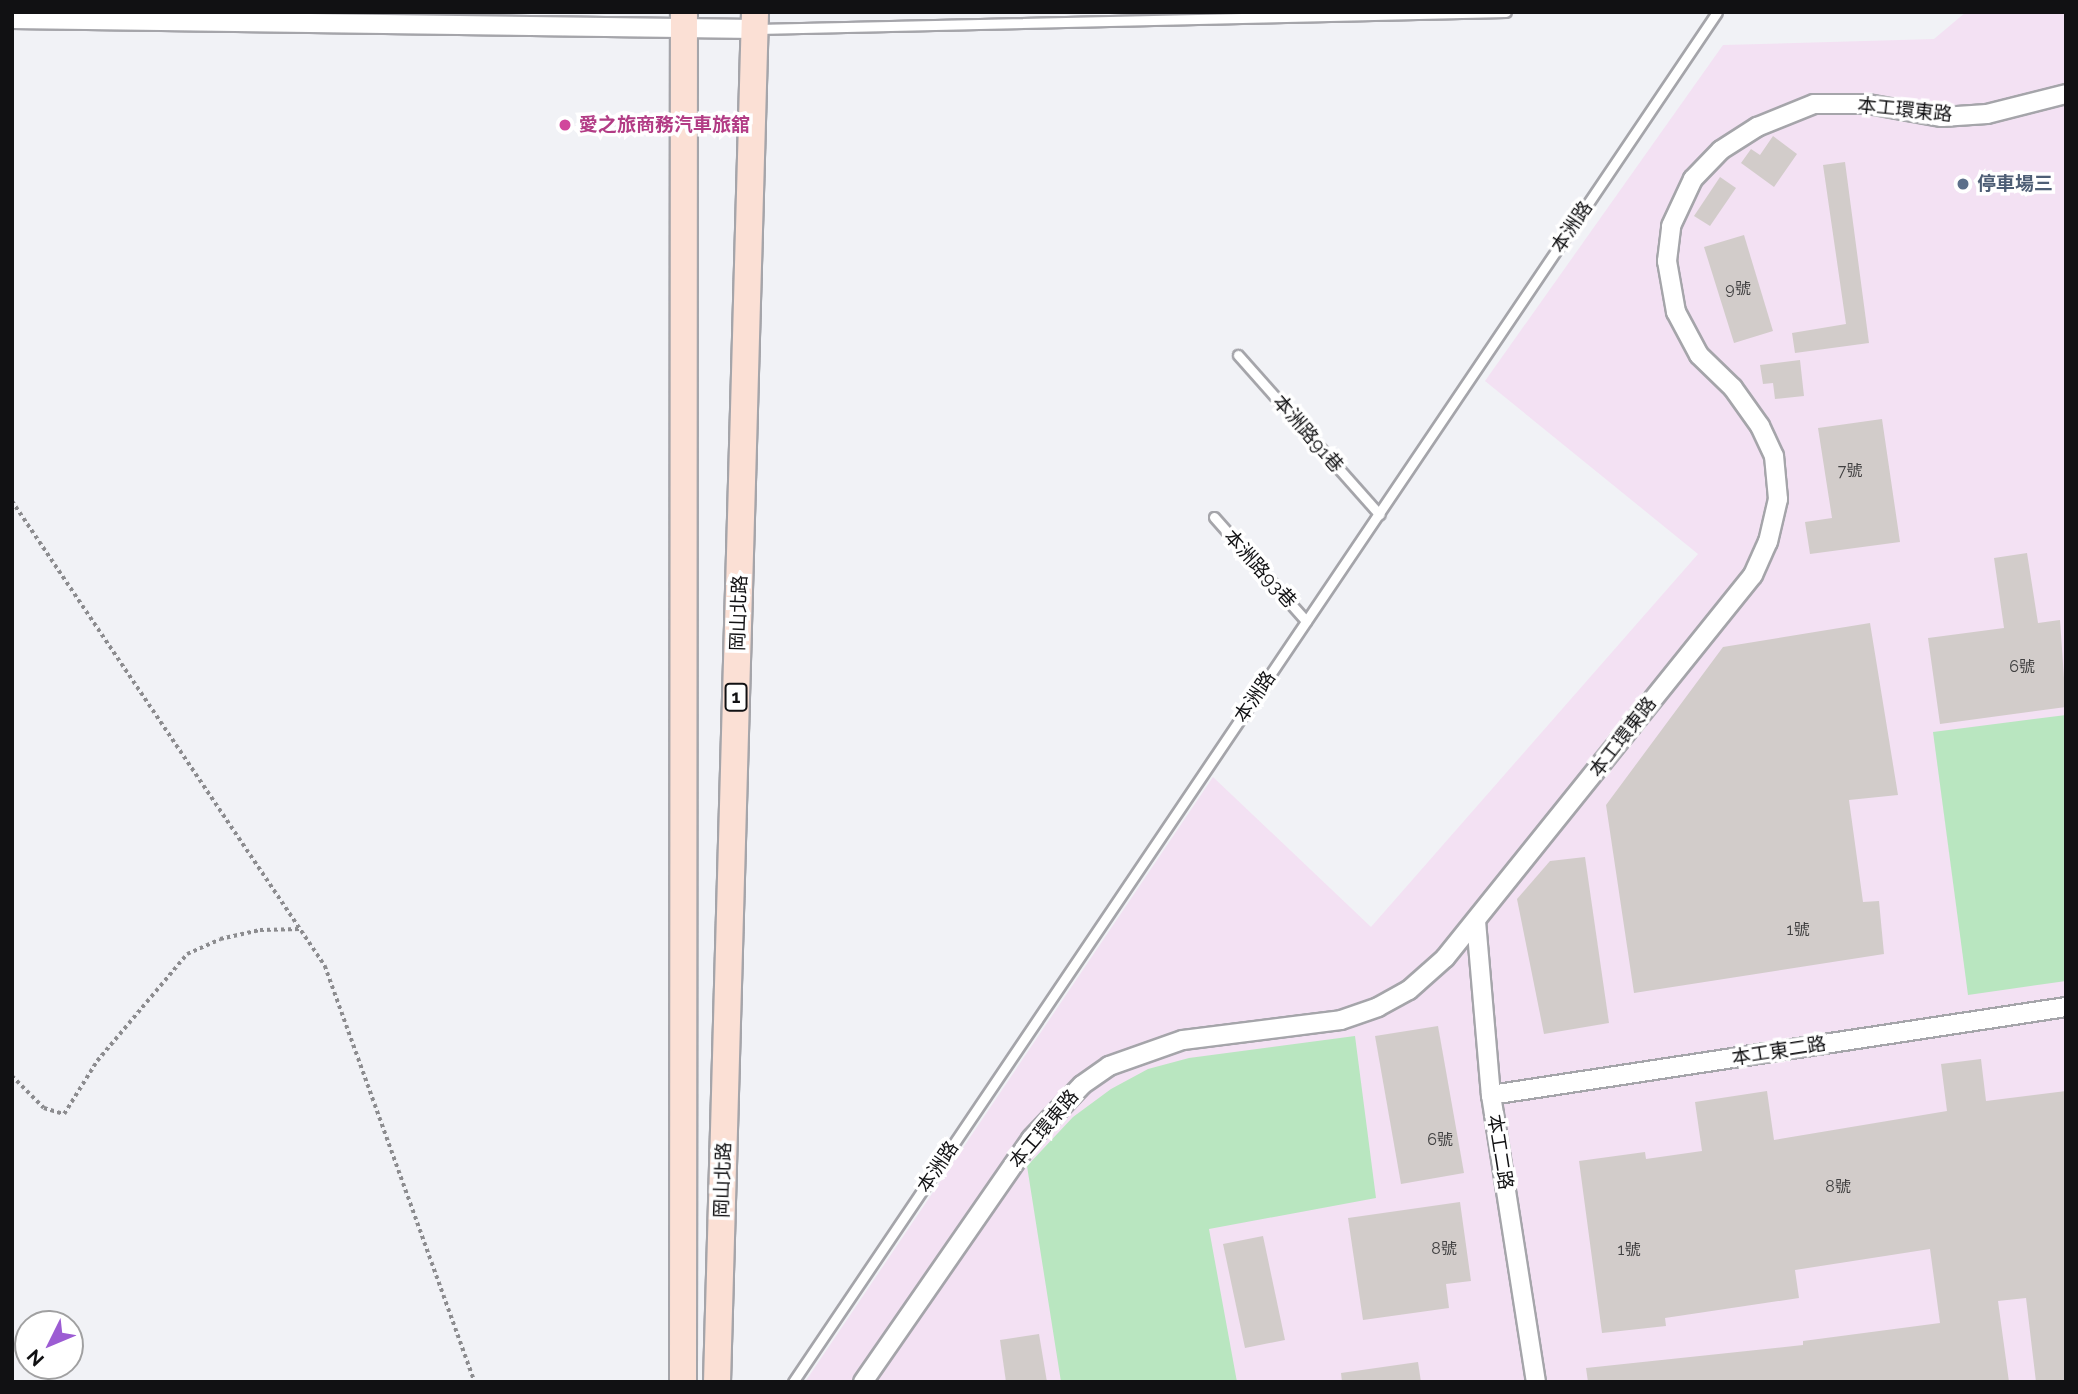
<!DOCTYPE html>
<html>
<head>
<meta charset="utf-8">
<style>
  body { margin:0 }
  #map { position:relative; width:2078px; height:1394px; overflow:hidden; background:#f1f2f6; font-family:Raleway,"Noto Sans TC",sans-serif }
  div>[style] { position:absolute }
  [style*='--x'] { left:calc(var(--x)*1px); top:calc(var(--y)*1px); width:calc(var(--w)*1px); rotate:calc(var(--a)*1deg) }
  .industrial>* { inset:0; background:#f3e1f3 }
  .green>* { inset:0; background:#b9e6c0 }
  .building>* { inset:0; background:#d2ccca }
  .path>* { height:3.5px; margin-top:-1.75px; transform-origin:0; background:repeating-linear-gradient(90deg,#8c8c8f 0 3.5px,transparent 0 7px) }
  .roads { filter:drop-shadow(2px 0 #a5a5aa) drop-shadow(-2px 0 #a5a5aa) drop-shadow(0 2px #a5a5aa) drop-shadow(0 -2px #a5a5aa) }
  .service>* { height:9px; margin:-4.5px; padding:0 4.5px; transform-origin:4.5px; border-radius:4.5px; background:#fff }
  .minor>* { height:18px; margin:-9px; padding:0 9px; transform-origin:9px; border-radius:9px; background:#fff }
  .primary>* { height:26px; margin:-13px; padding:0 13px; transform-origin:13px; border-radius:13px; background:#fbe0d5 }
  .dots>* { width:19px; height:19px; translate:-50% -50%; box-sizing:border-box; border:4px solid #fff; border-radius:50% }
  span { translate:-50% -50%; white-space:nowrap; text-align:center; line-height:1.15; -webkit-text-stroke:7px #fff; paint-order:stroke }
  .number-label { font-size:16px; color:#414041 }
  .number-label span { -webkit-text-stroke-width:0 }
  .shield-label span { padding:2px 5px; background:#fff; border:2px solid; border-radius:5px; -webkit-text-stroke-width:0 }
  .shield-label { font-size:18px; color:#111113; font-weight:700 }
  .street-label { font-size:19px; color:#111113 }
  .hotel-label { font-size:19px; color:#b23c85; font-weight:700 }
  .left { translate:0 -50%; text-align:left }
  .service-label { font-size:19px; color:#4e5e75; font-weight:700 }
  .frame { position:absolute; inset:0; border:14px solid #111113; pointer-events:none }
  .north { position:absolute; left:14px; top:1310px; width:70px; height:70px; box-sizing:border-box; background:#fff; border:2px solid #a0a0a1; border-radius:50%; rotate:227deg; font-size:19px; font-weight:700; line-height:28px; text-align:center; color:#111113 }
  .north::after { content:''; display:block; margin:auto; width:24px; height:32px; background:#9c5cd3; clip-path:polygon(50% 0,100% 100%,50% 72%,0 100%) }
</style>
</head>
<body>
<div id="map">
  <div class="industrial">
    <div style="clip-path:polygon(1966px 12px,2066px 12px,2066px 1382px,805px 1382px,1213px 777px,1371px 927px,1698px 554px,1485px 381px,1723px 45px,1934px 39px)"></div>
  </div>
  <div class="green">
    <div style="clip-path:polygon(2066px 715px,2066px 981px,1968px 995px,1933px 732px)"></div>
    <div style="clip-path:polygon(1355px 1036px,1376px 1198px,1209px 1229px,1237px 1382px,1061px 1382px,1027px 1166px,1073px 1117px,1111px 1089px,1148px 1069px,1189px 1058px)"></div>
  </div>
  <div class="building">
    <div style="clip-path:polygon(1773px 136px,1797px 154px,1774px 187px,1741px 163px,1751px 149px,1760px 155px)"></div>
    <div style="clip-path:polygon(1845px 162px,1869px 343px,1795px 353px,1792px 333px,1846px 324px,1823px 165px)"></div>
    <div style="clip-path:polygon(1720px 177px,1736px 188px,1710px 226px,1694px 216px)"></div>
    <div style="clip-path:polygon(1744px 235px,1773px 331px,1734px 343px,1704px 247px)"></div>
    <div style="clip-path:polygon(1800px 360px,1804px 396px,1775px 399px,1773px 383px,1763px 384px,1760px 365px)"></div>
    <div style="clip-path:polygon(1882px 419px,1900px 542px,1810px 554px,1805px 522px,1832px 518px,1818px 428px)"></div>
    <div style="clip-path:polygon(2027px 553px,2038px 623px,2060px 620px,2066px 707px,1940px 724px,1928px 638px,2004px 628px,1994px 558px)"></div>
    <div style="clip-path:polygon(1870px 623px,1898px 795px,1849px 800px,1863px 902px,1879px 901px,1884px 954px,1634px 993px,1606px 805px,1723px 647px)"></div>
    <div style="clip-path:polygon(1585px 857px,1609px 1023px,1544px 1034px,1517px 899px,1550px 861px)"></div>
    <div style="clip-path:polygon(1438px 1026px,1464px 1173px,1401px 1184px,1375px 1036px)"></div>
    <div style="clip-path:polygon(1981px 1059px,1986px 1101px,2066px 1091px,2066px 1382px,2036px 1382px,2026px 1298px,1998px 1301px,2009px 1382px,1588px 1382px,1586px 1368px,1803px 1345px,1803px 1341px,1940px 1323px,1930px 1249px,1795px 1270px,1799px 1298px,1665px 1318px,1666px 1326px,1602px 1333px,1579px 1161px,1645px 1152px,1646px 1159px,1702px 1151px,1695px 1102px,1767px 1091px,1774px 1140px,1947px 1111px,1941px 1064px)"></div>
    <div style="clip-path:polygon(1460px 1202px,1471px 1281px,1446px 1284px,1449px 1308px,1363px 1320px,1348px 1218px)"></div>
    <div style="clip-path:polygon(1263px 1236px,1285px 1340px,1245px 1348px,1223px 1244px)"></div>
    <div style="clip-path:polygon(1039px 1334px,1047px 1382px,1006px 1382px,1000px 1340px)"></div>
    <div style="clip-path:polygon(1418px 1362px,1421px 1382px,1342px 1382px,1341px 1373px)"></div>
  </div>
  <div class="path">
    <div style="--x:12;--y:501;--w:561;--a:56.05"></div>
    <div style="--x:325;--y:966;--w:442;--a:70.2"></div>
    <div style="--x:12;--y:1076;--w:45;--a:45"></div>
    <div style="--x:44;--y:1108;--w:21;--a:17"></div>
    <div style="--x:64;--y:1114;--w:62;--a:-58.1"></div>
    <div style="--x:97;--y:1061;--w:140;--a:-49.9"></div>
    <div style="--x:187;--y:954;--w:36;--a:-24"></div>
    <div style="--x:220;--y:939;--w:41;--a:-12.7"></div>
    <div style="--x:260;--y:930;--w:41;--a:-1.4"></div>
  </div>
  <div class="roads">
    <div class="service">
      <div style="--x:757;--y:29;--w:749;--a:-1.3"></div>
      <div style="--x:1238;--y:355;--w:213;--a:48.4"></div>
      <div style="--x:1214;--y:517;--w:139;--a:48.5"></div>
      <div style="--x:793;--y:1382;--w:1652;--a:-56"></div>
    </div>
    <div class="minor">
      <div style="--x:12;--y:19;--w:743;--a:0.77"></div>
      <div style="--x:1476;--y:921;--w:175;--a:85.1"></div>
      <div style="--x:1491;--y:1095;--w:291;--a:81.1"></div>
      <div style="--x:1491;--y:1095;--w:582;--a:-8.7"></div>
      <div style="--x:863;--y:1382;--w:295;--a:-55.3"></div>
      <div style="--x:1031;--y:1139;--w:74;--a:-46.6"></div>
      <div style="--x:1082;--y:1085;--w:33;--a:-35"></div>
      <div style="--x:1109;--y:1066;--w:78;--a:-19.4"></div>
      <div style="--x:1183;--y:1040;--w:159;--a:-7.2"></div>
      <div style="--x:1341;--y:1020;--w:39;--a:-19"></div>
      <div style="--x:1378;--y:1007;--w:35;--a:-29"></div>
      <div style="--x:1409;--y:990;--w:48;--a:-41.6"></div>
      <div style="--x:1445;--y:958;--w:491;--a:-51.2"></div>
      <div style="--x:1753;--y:575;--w:36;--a:-66"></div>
      <div style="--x:1768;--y:542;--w:44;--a:-76.9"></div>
      <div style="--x:1778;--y:499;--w:43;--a:-95.3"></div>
      <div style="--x:1774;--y:456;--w:33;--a:-115"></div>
      <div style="--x:1760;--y:426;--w:47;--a:-125.4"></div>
      <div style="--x:1733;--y:388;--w:47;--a:-135.9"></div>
      <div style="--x:1699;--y:355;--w:49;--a:-118.1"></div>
      <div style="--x:1676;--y:312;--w:52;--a:-100"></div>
      <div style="--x:1667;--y:261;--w:35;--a:-83"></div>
      <div style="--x:1671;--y:226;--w:52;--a:-64.9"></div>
      <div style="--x:1693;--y:179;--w:40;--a:-46"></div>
      <div style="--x:1721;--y:150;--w:43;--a:-32.6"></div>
      <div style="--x:1757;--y:127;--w:61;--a:-22"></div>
      <div style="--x:1814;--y:104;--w:54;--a:0"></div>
      <div style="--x:1868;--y:104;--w:75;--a:10"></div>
      <div style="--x:1942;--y:117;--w:45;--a:-3.8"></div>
      <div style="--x:1987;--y:114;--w:81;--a:-14.2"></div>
    </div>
    <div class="primary">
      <div style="--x:683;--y:1382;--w:1370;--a:-89.96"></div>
      <div style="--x:717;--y:1382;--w:1371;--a:-88.41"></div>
    </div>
  </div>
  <div class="dots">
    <div style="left:565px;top:125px;background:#d1479c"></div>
    <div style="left:1963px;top:184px;background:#5c6f8a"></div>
  </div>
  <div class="number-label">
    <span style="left:1738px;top:289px">9號</span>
    <span style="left:1850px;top:471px">7號</span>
    <span style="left:2022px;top:667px">6號</span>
    <span style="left:1798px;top:930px">1號</span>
    <span style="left:1440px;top:1140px">6號</span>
    <span style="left:1838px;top:1187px">8號</span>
    <span style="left:1444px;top:1249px">8號</span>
    <span style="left:1629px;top:1250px">1號</span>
  </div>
  <div class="shield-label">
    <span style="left:736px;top:697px">1</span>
  </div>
  <div class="street-label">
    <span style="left:1905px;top:110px;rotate:6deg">本工環東路</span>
    <span style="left:1572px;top:227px;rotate:-56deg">本洲路</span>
    <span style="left:1308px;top:434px;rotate:49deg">本洲路91巷</span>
    <span style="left:1260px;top:569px;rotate:48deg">本洲路93巷</span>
    <span style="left:739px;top:613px;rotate:-88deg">岡山北路</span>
    <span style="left:1255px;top:697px;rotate:-56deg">本洲路</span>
    <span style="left:1623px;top:737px;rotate:-52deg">本工環東路</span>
    <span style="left:1779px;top:1051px;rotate:-9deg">本工東二路</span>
    <span style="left:1044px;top:1129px;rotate:-50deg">本工環東路</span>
    <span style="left:1500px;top:1152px;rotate:81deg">本工二路</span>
    <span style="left:938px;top:1167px;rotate:-56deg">本洲路</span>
    <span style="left:723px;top:1180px;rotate:-88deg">岡山北路</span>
  </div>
  <div class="hotel-label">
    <span class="left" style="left:579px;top:125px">愛之旅商務汽車旅舘</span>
  </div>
  <div class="service-label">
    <span class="left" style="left:1977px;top:184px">停車場三</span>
  </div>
  <div class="frame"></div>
  <div class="north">N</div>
</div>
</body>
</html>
